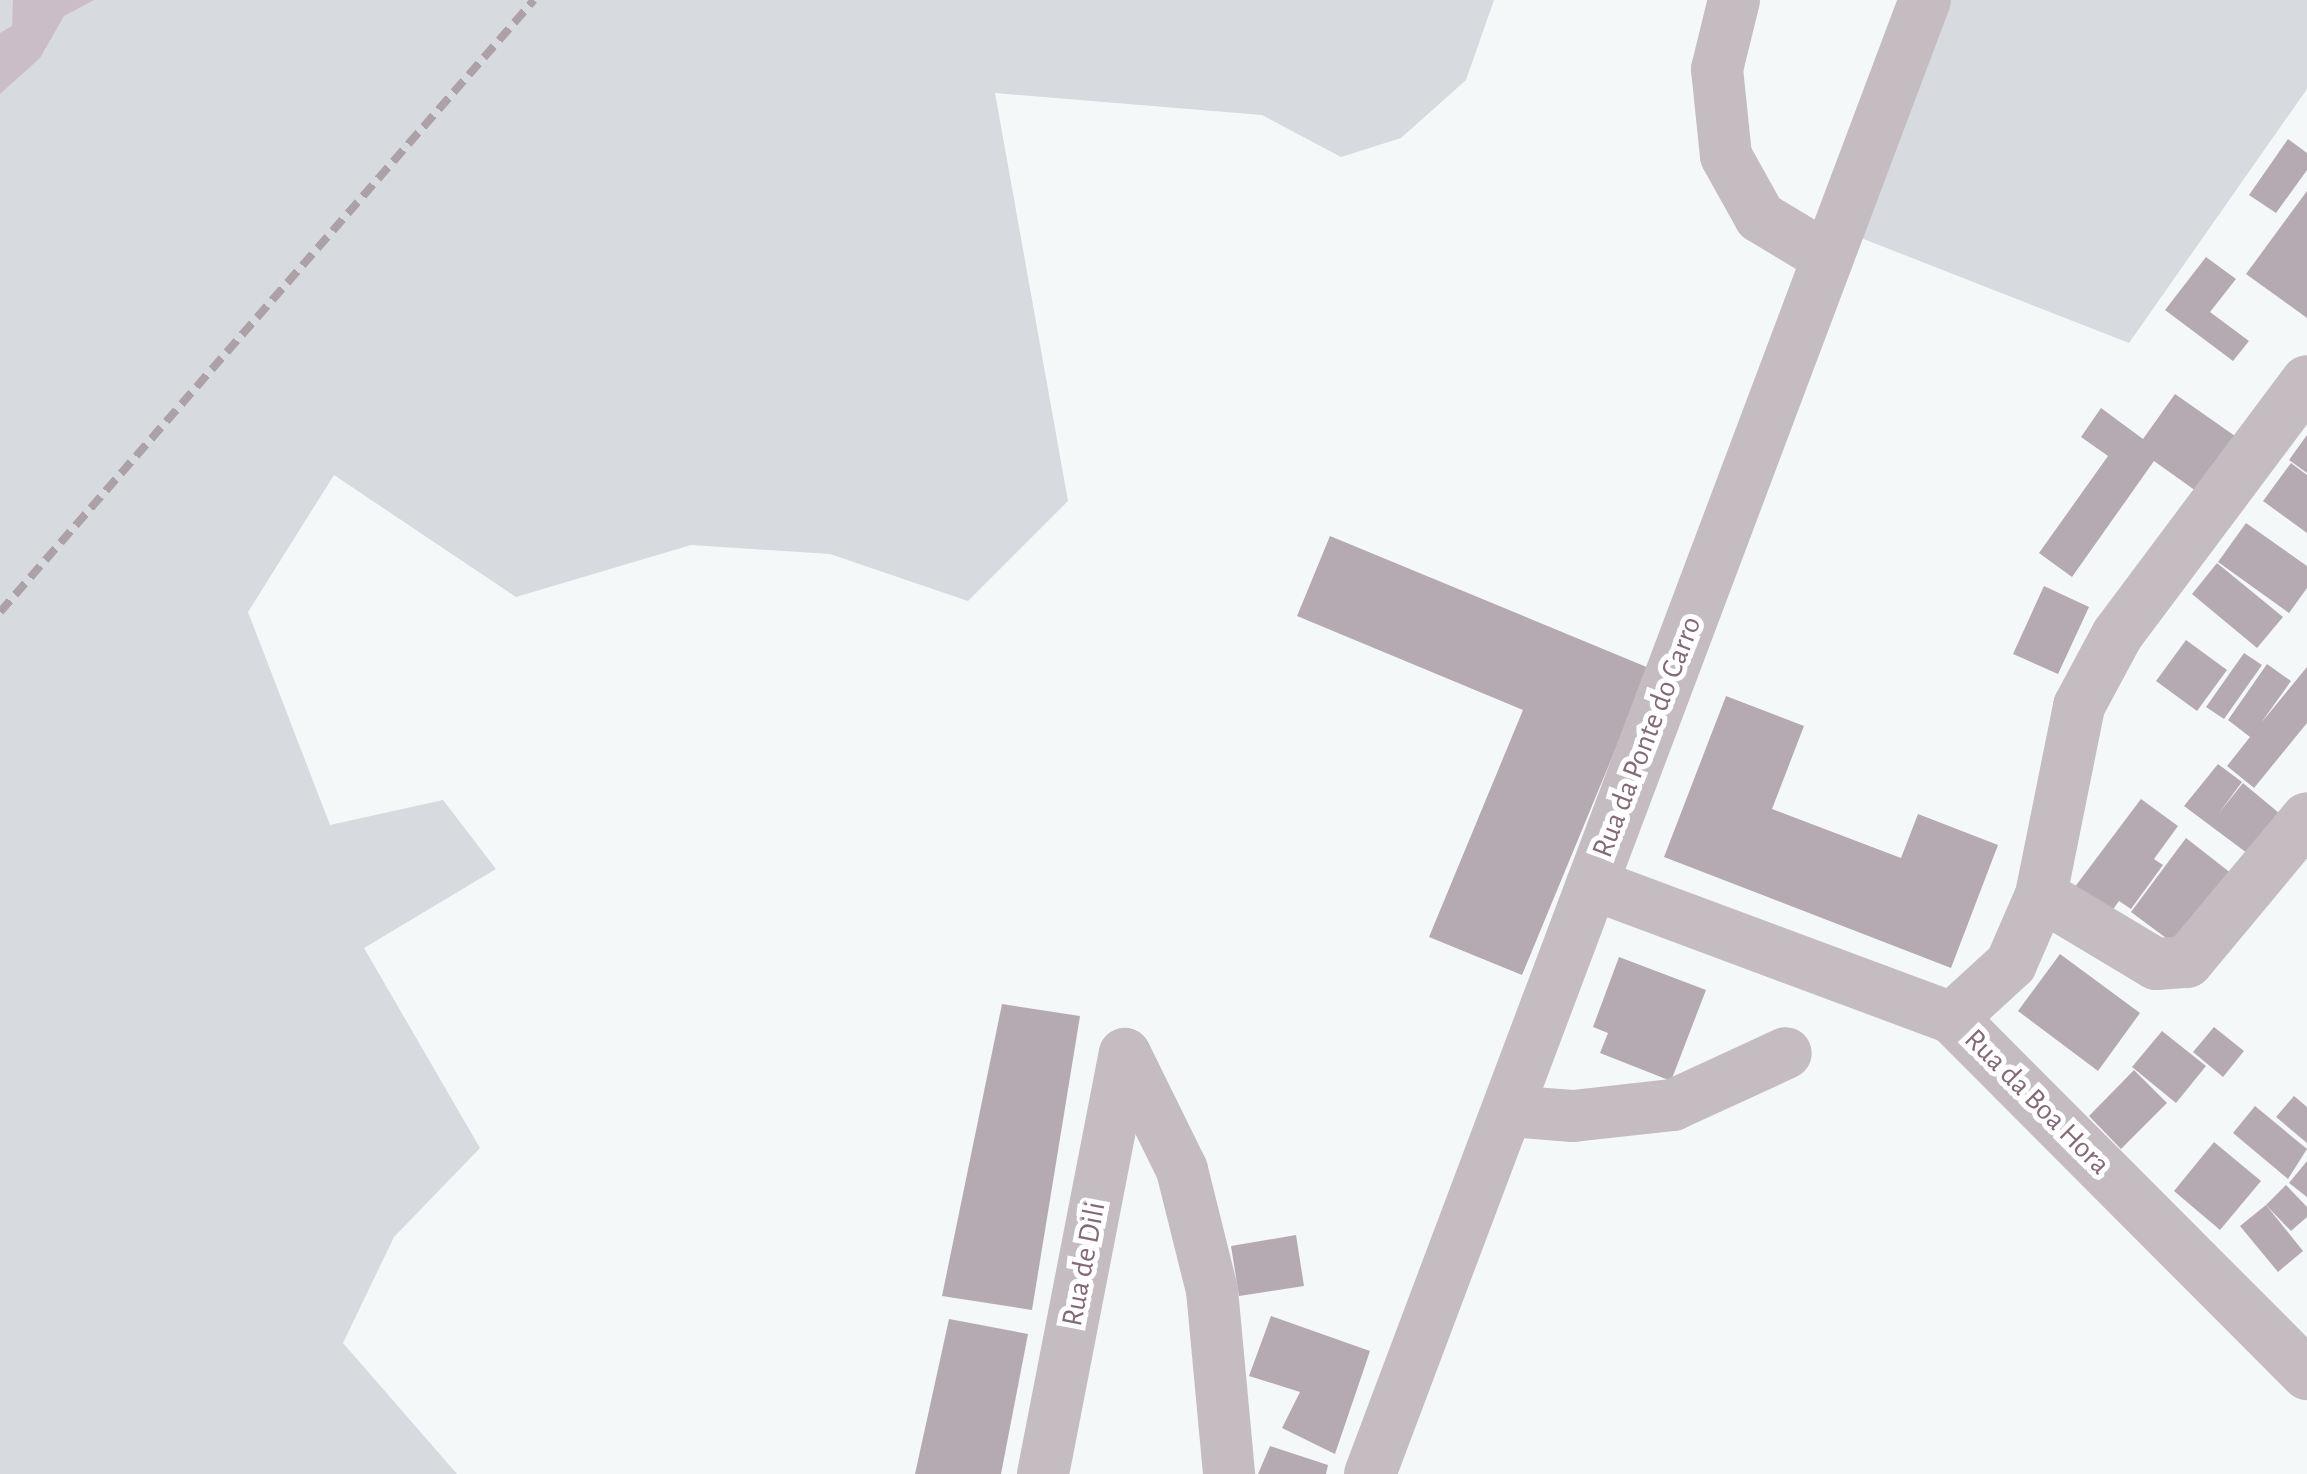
<!DOCTYPE html>
<html>
<head>
<meta charset="utf-8">
<style>
  body { margin:0 }
  #map { position:relative; width:2307px; height:1474px; overflow:hidden; background:#f5f8f8; font-family:"Alegreya Sans",sans-serif }
  div>[style] { position:absolute }
  [style*='--x'] { left:calc(var(--x)*1px); top:calc(var(--y)*1px); width:calc(var(--w)*1px); rotate:calc(var(--a)*1deg) }
  .green>* { inset:0; background:#d7dade }
  .water>* { inset:0; background:#cbbdc7 }
  .building>* { inset:0; background:#b6aab2 }
  .minor>* { height:52px; margin:-26px; padding:0 26px; transform-origin:26px; border-radius:26px; background:#c4bcc1 }
  .rail>* { height:8px; margin-top:-4px; transform-origin:0; background:repeating-linear-gradient(90deg,#aca1a7 0 15px,transparent 0 23px) }
  span { translate:-50% -50%; white-space:nowrap; text-align:center; line-height:1.15; -webkit-text-stroke:10px #fff; paint-order:stroke }
  .street-label { font-size:30px; color:#846979 }
</style>
</head>
<body>
<div id="map">
  <div class="green">
    <div style="clip-path:polygon(0 0,1494px 0,1466px 80px,1401px 138px,1341px 157px,1262px 115px,995px 93px,1068px 501px,968px 601px,830px 554px,691px 545px,516px 597px,334px 475px,248px 612px,330px 825px,443px 800px,496px 869px,364px 948px,480px 1148px,394px 1237px,343px 1343px,457px 1474px,0 1474px)"></div>
    <div style="clip-path:polygon(1944px 0,2307px 0,2307px 89px,2129px 343px,1861px 238px)"></div>
  </div>
  <div class="water">
    <div style="clip-path:polygon(13px 0,94px 0,64px 16px,40px 58px,0 94px,0 33px,12px 26px)"></div>
  </div>
  <div class="building">
    <div style="clip-path:polygon(2288px 139px,2307px 153px,2307px 170px,2276px 213px,2249px 195px)"></div>
    <div style="clip-path:polygon(2307px 191px,2307px 318px,2246px 274px)"></div>
    <div style="clip-path:polygon(2206px 257px,2236px 279px,2210px 312px,2249px 341px,2233px 361px,2165px 310px)"></div>
    <div style="clip-path:polygon(2175px 394px,2235px 436px,2196px 491px,2154px 461px,2072px 577px,2039px 553px,2108px 456px,2081px 437px,2101px 408px,2143px 439px)"></div>
    <div style="clip-path:polygon(2307px 435px,2307px 473px,2289px 460px)"></div>
    <div style="clip-path:polygon(2291px 463px,2307px 475px,2307px 533px,2263px 501px)"></div>
    <div style="clip-path:polygon(2246px 523px,2307px 566px,2307px 588px,2289px 613px,2218px 562px)"></div>
    <div style="clip-path:polygon(1330px 536px,1649px 668px,1522px 975px,1429px 937px,1523px 710px,1297px 616px)"></div>
    <div style="clip-path:polygon(2217px 563px,2283px 617px,2257px 648px,2192px 594px)"></div>
    <div style="clip-path:polygon(2044px 586px,2089px 607px,2058px 674px,2013px 654px)"></div>
    <div style="clip-path:polygon(2186px 640px,2227px 670px,2197px 711px,2156px 681px)"></div>
    <div style="clip-path:polygon(2244px 653px,2262px 665px,2224px 719px,2206px 707px)"></div>
    <div style="clip-path:polygon(2267px 664px,2291px 681px,2261px 723px,2307px 667px,2307px 723px,2254px 788px,2227px 766px,2250px 737px,2228px 720px)"></div>
    <div style="clip-path:polygon(1726px 696px,1804px 726px,1772px 809px,1901px 858px,1918px 814px,1998px 845px,1951px 968px,1664px 857px)"></div>
    <div style="clip-path:polygon(2218px 764px,2242px 782px,2219px 813px,2243px 783px,2291px 823px,2259px 862px,2184px 806px)"></div>
    <div style="clip-path:polygon(2141px 799px,2178px 826px,2154px 859px,2163px 865px,2131px 909px,2119px 901px,2104px 922px,2068px 896px)"></div>
    <div style="clip-path:polygon(2186px 838px,2241px 881px,2185px 952px,2131px 912px)"></div>
    <div style="clip-path:polygon(2060px 954px,2140px 1013px,2098px 1071px,2018px 1011px)"></div>
    <div style="clip-path:polygon(1619px 957px,1706px 990px,1671px 1081px,1600px 1053px,1608px 1033px,1593px 1027px)"></div>
    <div style="clip-path:polygon(1002px 1004px,1080px 1016px,1032px 1310px,942px 1296px)"></div>
    <div style="clip-path:polygon(2214px 1027px,2244px 1051px,2223px 1077px,2193px 1052px)"></div>
    <div style="clip-path:polygon(2162px 1031px,2206px 1066px,2176px 1103px,2132px 1067px)"></div>
    <div style="clip-path:polygon(2134px 1070px,2167px 1103px,2121px 1149px,2089px 1116px)"></div>
    <div style="clip-path:polygon(2294px 1096px,2307px 1107px,2307px 1143px,2276px 1117px)"></div>
    <div style="clip-path:polygon(2255px 1106px,2307px 1149px,2288px 1179px,2233px 1133px)"></div>
    <div style="clip-path:polygon(2214px 1142px,2261px 1181px,2220px 1230px,2174px 1191px)"></div>
    <div style="clip-path:polygon(2307px 1161px,2307px 1197px,2289px 1183px)"></div>
    <div style="clip-path:polygon(2286px 1185px,2307px 1207px,2307px 1217px,2291px 1231px,2266px 1205px)"></div>
    <div style="clip-path:polygon(2266px 1205px,2303px 1251px,2278px 1272px,2240px 1226px)"></div>
    <div style="clip-path:polygon(1296px 1235px,1304px 1286px,1239px 1296px,1231px 1246px)"></div>
    <div style="clip-path:polygon(1271px 1316px,1370px 1351px,1335px 1454px,1282px 1428px,1300px 1392px,1249px 1376px)"></div>
    <div style="clip-path:polygon(949px 1319px,1028px 1334px,1001px 1474px,915px 1474px)"></div>
    <div style="clip-path:polygon(1270px 1446px,1328px 1465px,1326px 1474px,1258px 1474px)"></div>
  </div>
  <div class="minor">
    <div style="--x:1734;--y:0;--w:71;--a:103.8"></div>
    <div style="--x:1717;--y:69;--w:87;--a:84.1"></div>
    <div style="--x:1726;--y:156;--w:70;--a:60.9"></div>
    <div style="--x:1760;--y:217;--w:79;--a:31.1"></div>
    <div style="--x:1592;--y:884;--w:384;--a:20.4"></div>
    <div style="--x:1952;--y:1018;--w:503;--a:45.08"></div>
    <div style="--x:2041;--y:895;--w:193;--a:-78.6"></div>
    <div style="--x:2079;--y:706;--w:81;--a:-61.8"></div>
    <div style="--x:2117;--y:635;--w:317;--a:-53.2"></div>
    <div style="--x:1952;--y:1018;--w:80;--a:-42.5"></div>
    <div style="--x:2011;--y:964;--w:75;--a:-66.5"></div>
    <div style="--x:2041;--y:895;--w:134;--a:31"></div>
    <div style="--x:2156;--y:964;--w:31;--a:-4"></div>
    <div style="--x:2187;--y:962;--w:187;--a:-50.2"></div>
    <div style="--x:1125;--y:1054;--w:129;--a:63.8"></div>
    <div style="--x:1182;--y:1170;--w:124;--a:76"></div>
    <div style="--x:1212;--y:1290;--w:185;--a:84.7"></div>
    <div style="--x:1508;--y:1111;--w:65;--a:4.4"></div>
    <div style="--x:1573;--y:1116;--w:101;--a:-6.3"></div>
    <div style="--x:1673;--y:1105;--w:124;--a:-24.7"></div>
    <div style="--x:1043;--y:1474;--w:428;--a:-79"></div>
    <div style="--x:1370;--y:1474;--w:1575;--a:-69.37"></div>
  </div>
  <div class="rail">
    <div style="--x:0;--y:612;--w:812;--a:-48.89"></div>
  </div>
  <div class="street-label">
    <span style="left:1647px;top:737px;rotate:-69deg">Rua da Ponte do Carro</span>
    <span style="left:2037px;top:1102px;rotate:45deg">Rua da Boa Hora</span>
    <span style="left:1084px;top:1264px;rotate:-79deg">Rua de Dili</span>
  </div>
</div>
</body>
</html>
